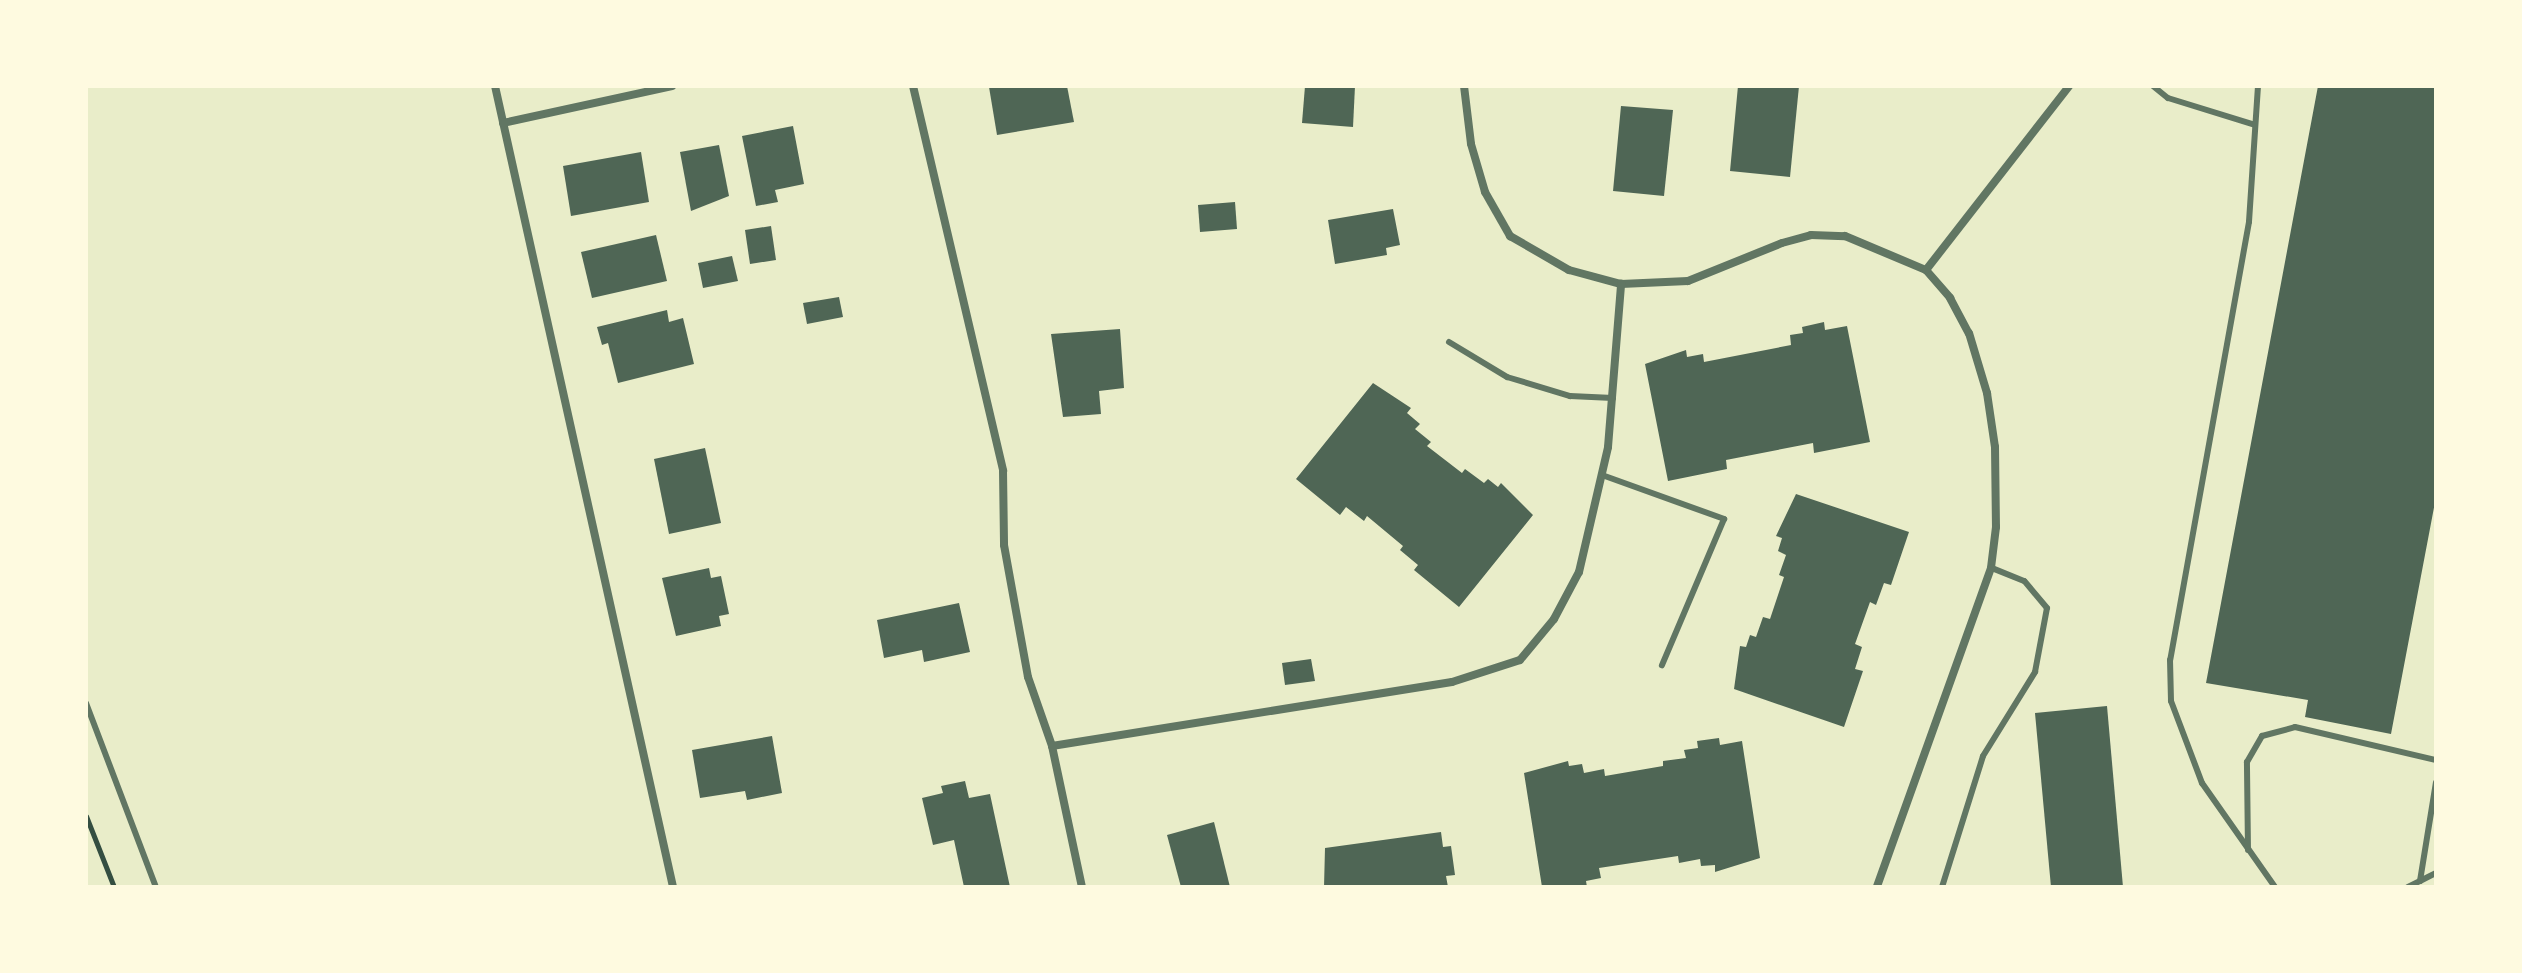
<!DOCTYPE html>
<html>
<head>
<meta charset="utf-8">
<style>
  body { margin:0 }
  #map { position:relative; width:2522px; height:973px; overflow:hidden; background:#e9edc9; font-family:Inter,sans-serif }
  div>[style] { position:absolute }
  [style*='--x'] { left:calc(var(--x)*1px); top:calc(var(--y)*1px); width:calc(var(--w)*1px); rotate:calc(var(--a)*1deg) }
  .building>* { inset:0; background:#4f6655 }
  .path>* { height:5px; margin:-2.5px; padding:0 2.5px; transform-origin:2.5px; border-radius:2.5px; background:#344e41 }
  .service>* { height:6px; margin:-3px; padding:0 3px; transform-origin:3px; border-radius:3px; background:#617663 }
  .minor>* { height:8px; margin:-4px; padding:0 4px; transform-origin:4px; border-radius:4px; background:#617663 }
  span { translate:-50% -50%; white-space:nowrap; text-align:center; line-height:1.15; -webkit-text-stroke:6px #fefae0; paint-order:stroke }
  .frame { position:absolute; inset:0; border:88px solid #fefae0; pointer-events:none }
</style>
</head>
<body>
<div id="map">
  <div class="building">
    <div style="clip-path:polygon(993px 86px,1067px 86px,1074px 122px,997px 135px,989px 87px)"></div>
    <div style="clip-path:polygon(1305px 86px,1355px 86px,1353px 127px,1302px 123px)"></div>
    <div style="clip-path:polygon(1738px 86px,1799px 86px,1790px 177px,1730px 171px)"></div>
    <div style="clip-path:polygon(2318px 86px,2436px 86px,2436px 497px,2391px 734px,2305px 717px,2308px 700px,2206px 683px)"></div>
    <div style="clip-path:polygon(1621px 106px,1673px 110px,1664px 196px,1613px 191px)"></div>
    <div style="clip-path:polygon(793px 126px,804px 184px,775px 190px,778px 202px,756px 206px,742px 136px)"></div>
    <div style="clip-path:polygon(719px 145px,729px 196px,691px 211px,680px 152px)"></div>
    <div style="clip-path:polygon(641px 152px,649px 202px,571px 216px,563px 166px)"></div>
    <div style="clip-path:polygon(1235px 202px,1237px 229px,1200px 232px,1198px 205px)"></div>
    <div style="clip-path:polygon(1393px 209px,1400px 245px,1386px 248px,1387px 255px,1335px 264px,1328px 220px)"></div>
    <div style="clip-path:polygon(771px 226px,776px 260px,750px 264px,745px 230px)"></div>
    <div style="clip-path:polygon(656px 235px,667px 281px,592px 298px,581px 252px)"></div>
    <div style="clip-path:polygon(732px 256px,738px 281px,703px 288px,698px 263px)"></div>
    <div style="clip-path:polygon(839px 297px,843px 317px,807px 324px,803px 303px)"></div>
    <div style="clip-path:polygon(667px 310px,669px 322px,683px 318px,694px 364px,618px 383px,608px 343px,602px 345px,597px 327px)"></div>
    <div style="clip-path:polygon(1824px 322px,1825px 330px,1847px 326px,1870px 442px,1814px 453px,1813px 443px,1726px 460px,1727px 469px,1668px 481px,1645px 364px,1686px 350px,1687px 357px,1703px 354px,1704px 362px,1791px 345px,1790px 335px,1803px 333px,1802px 327px)"></div>
    <div style="clip-path:polygon(1120px 329px,1124px 388px,1099px 391px,1101px 414px,1063px 417px,1051px 334px)"></div>
    <div style="clip-path:polygon(1373px 383px,1411px 408px,1407px 413px,1420px 424px,1415px 429px,1431px 442px,1427px 446px,1462px 473px,1465px 469px,1484px 483px,1488px 479px,1498px 487px,1501px 483px,1533px 515px,1459px 607px,1414px 570px,1418px 565px,1400px 550px,1403px 546px,1367px 516px,1364px 521px,1346px 507px,1340px 515px,1296px 479px)"></div>
    <div style="clip-path:polygon(705px 448px,721px 523px,669px 534px,654px 459px)"></div>
    <div style="clip-path:polygon(1796px 494px,1909px 532px,1891px 585px,1884px 583px,1876px 605px,1870px 602px,1855px 644px,1862px 647px,1855px 669px,1863px 671px,1844px 727px,1734px 689px,1740px 646px,1746px 647px,1750px 635px,1756px 637px,1763px 617px,1770px 619px,1784px 577px,1779px 575px,1786px 555px,1778px 551px,1782px 538px,1776px 536px)"></div>
    <div style="clip-path:polygon(709px 568px,711px 578px,721px 576px,729px 614px,719px 616px,721px 626px,676px 636px,662px 578px)"></div>
    <div style="clip-path:polygon(959px 603px,970px 652px,924px 662px,922px 650px,884px 658px,877px 620px)"></div>
    <div style="clip-path:polygon(1311px 659px,1315px 681px,1285px 685px,1282px 663px)"></div>
    <div style="clip-path:polygon(2107px 706px,2123px 887px,2051px 887px,2035px 713px)"></div>
    <div style="clip-path:polygon(772px 736px,782px 793px,747px 800px,745px 791px,700px 798px,692px 750px)"></div>
    <div style="clip-path:polygon(1719px 738px,1720px 745px,1742px 741px,1760px 858px,1715px 872px,1715px 865px,1701px 866px,1700px 859px,1679px 863px,1678px 856px,1599px 868px,1601px 878px,1586px 881px,1587px 887px,1542px 887px,1524px 773px,1568px 761px,1569px 766px,1582px 764px,1584px 773px,1604px 769px,1605px 776px,1663px 766px,1663px 761px,1686px 758px,1684px 750px,1698px 748px,1697px 741px)"></div>
    <div style="clip-path:polygon(965px 781px,969px 798px,990px 794px,1010px 887px,964px 887px,954px 840px,933px 845px,922px 798px,943px 793px,941px 786px)"></div>
    <div style="clip-path:polygon(1214px 822px,1230px 887px,1181px 887px,1167px 835px)"></div>
    <div style="clip-path:polygon(1441px 832px,1443px 847px,1451px 846px,1455px 875px,1446px 876px,1448px 887px,1324px 887px,1325px 848px)"></div>
  </div>
  <div class="path">
    <div style="--x:86;--y:816;--w:76;--a:68.5"></div>
  </div>
  <div class="service">
    <div style="--x:2153;--y:86;--w:19;--a:39"></div>
    <div style="--x:2168;--y:98;--w:91;--a:17.2"></div>
    <div style="--x:2258;--y:86;--w:136;--a:93.8"></div>
    <div style="--x:2249;--y:222;--w:445;--a:100.2"></div>
    <div style="--x:2170;--y:660;--w:41;--a:88.6"></div>
    <div style="--x:2171;--y:701;--w:88;--a:69.3"></div>
    <div style="--x:2202;--y:783;--w:127;--a:54.9"></div>
    <div style="--x:1449;--y:342;--w:68;--a:31.1"></div>
    <div style="--x:1507;--y:377;--w:66;--a:16.8"></div>
    <div style="--x:1570;--y:396;--w:43;--a:2.7"></div>
    <div style="--x:1602;--y:475;--w:130;--a:19.8"></div>
    <div style="--x:1724;--y:519;--w:159;--a:113"></div>
    <div style="--x:86;--y:703;--w:197;--a:69.2"></div>
    <div style="--x:2248;--y:850;--w:88;--a:-90.7"></div>
    <div style="--x:2247;--y:762;--w:30;--a:-60"></div>
    <div style="--x:2262;--y:736;--w:34;--a:-15"></div>
    <div style="--x:2295;--y:727;--w:145;--a:13.2"></div>
    <div style="--x:2420;--y:881;--w:18;--a:-27"></div>
    <div style="--x:1942;--y:887;--w:137;--a:-72.6"></div>
    <div style="--x:1983;--y:756;--w:99;--a:-58.2"></div>
    <div style="--x:2035;--y:672;--w:65;--a:-79.4"></div>
    <div style="--x:2047;--y:608;--w:35;--a:-130"></div>
    <div style="--x:2024;--y:581;--w:35;--a:-158"></div>
    <div style="--x:2408;--y:887;--w:13;--a:-27"></div>
    <div style="--x:2420;--y:881;--w:100;--a:-80.8"></div>
  </div>
  <div class="minor">
    <div style="--x:495;--y:86;--w:821;--a:77.47"></div>
    <div style="--x:913;--y:86;--w:395;--a:76.8"></div>
    <div style="--x:1003;--y:471;--w:74;--a:89.2"></div>
    <div style="--x:1004;--y:545;--w:134;--a:79.7"></div>
    <div style="--x:1028;--y:677;--w:73;--a:70.8"></div>
    <div style="--x:1052;--y:746;--w:144;--a:78"></div>
    <div style="--x:1464;--y:86;--w:58;--a:83.1"></div>
    <div style="--x:1471;--y:144;--w:50;--a:73.7"></div>
    <div style="--x:1485;--y:192;--w:51;--a:60.4"></div>
    <div style="--x:1510;--y:236;--w:68;--a:30"></div>
    <div style="--x:1569;--y:270;--w:54;--a:15.1"></div>
    <div style="--x:1621;--y:284;--w:67;--a:-2.6"></div>
    <div style="--x:1688;--y:281;--w:101;--a:-22"></div>
    <div style="--x:1782;--y:243;--w:30;--a:-15"></div>
    <div style="--x:1811;--y:235;--w:34;--a:2"></div>
    <div style="--x:1845;--y:236;--w:88;--a:22.8"></div>
    <div style="--x:1926;--y:270;--w:37;--a:49"></div>
    <div style="--x:1950;--y:298;--w:40;--a:62"></div>
    <div style="--x:1969;--y:333;--w:63;--a:73.3"></div>
    <div style="--x:1987;--y:393;--w:55;--a:81.6"></div>
    <div style="--x:1995;--y:447;--w:80;--a:89.3"></div>
    <div style="--x:1996;--y:527;--w:41;--a:97"></div>
    <div style="--x:1991;--y:568;--w:339;--a:109.7"></div>
    <div style="--x:503;--y:123;--w:173;--a:-12.3"></div>
    <div style="--x:1926;--y:270;--w:233;--a:-52.1"></div>
    <div style="--x:1052;--y:746;--w:405;--a:-9.1"></div>
    <div style="--x:1452;--y:682;--w:71;--a:-17.9"></div>
    <div style="--x:1520;--y:660;--w:53;--a:-50.3"></div>
    <div style="--x:1554;--y:619;--w:53;--a:-62"></div>
    <div style="--x:1579;--y:572;--w:128;--a:-76.9"></div>
    <div style="--x:1608;--y:447;--w:164;--a:-85.4"></div>
  </div>
  <div class="frame"></div>
</div>
</body>
</html>
